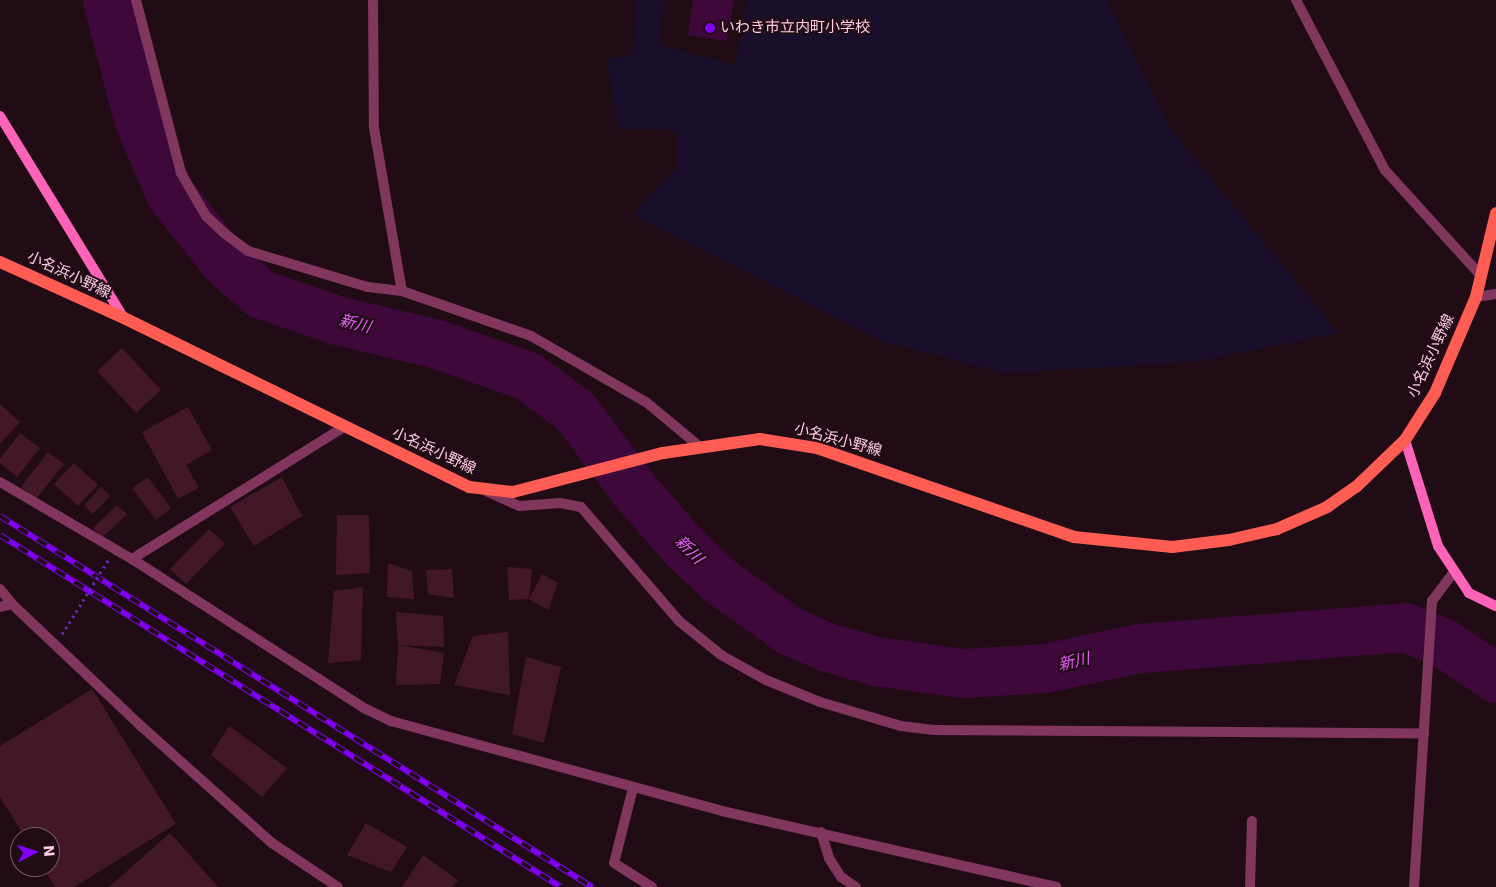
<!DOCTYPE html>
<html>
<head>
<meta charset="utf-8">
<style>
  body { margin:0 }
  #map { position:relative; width:1496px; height:887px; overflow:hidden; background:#210c15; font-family:"DejaVu Sans","Noto Sans JP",sans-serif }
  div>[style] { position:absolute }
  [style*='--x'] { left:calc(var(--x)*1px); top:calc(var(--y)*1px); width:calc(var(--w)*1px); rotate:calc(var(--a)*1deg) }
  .green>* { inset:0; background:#1a0f2b }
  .water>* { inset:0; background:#3e083b }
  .river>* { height:49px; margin:-24.5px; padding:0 24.5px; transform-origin:24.5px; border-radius:24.5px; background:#3e083b }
  .building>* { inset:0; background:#421828 }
  .lane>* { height:10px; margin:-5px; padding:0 5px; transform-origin:5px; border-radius:5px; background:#81365e }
  .street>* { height:10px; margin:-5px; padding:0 5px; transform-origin:5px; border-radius:5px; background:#81365e }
  .secondary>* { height:10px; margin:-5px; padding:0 5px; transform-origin:5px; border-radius:5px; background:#ff63b8 }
  .primary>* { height:12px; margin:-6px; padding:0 6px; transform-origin:6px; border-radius:6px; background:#ff5d53 }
  .rail>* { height:5.5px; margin-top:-2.75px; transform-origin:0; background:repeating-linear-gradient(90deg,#210c15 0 11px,#8300f7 0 22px); box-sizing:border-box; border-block:1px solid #8300f7 }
  .path-bridge>* { height:3px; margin-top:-1.5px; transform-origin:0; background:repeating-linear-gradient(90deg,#5e2bb5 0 2.5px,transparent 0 6.5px) }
  .dots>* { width:14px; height:14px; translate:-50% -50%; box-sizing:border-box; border:2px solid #210c15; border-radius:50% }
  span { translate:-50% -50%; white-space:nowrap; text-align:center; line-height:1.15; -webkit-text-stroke:4px #210c15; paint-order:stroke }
  .poi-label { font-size:15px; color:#ffcce3 }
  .left { translate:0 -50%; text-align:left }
  .street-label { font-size:15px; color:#ffcce3 }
  .water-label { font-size:16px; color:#ed5aff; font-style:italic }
  .north { position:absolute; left:10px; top:827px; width:50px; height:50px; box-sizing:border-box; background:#210c15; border:1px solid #7a5967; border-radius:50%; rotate:85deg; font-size:14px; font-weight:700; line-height:20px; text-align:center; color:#ffcce3 }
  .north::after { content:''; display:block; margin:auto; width:18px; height:22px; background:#8300f7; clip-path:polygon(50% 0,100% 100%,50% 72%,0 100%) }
</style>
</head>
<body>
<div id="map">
  <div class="green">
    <div style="clip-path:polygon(635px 0,664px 0,659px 45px,735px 65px,747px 0,1107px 0,1170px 129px,1338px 333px,1194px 362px,1005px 373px,884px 342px,632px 215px,677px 168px,677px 130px,618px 129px,607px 60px,634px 54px)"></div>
  </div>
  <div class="water">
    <div style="clip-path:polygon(693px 0,734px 0,727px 41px,688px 35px)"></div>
  </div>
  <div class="river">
    <div style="--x:107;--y:0;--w:122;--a:75.3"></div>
    <div style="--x:138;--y:118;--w:82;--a:67.2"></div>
    <div style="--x:170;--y:194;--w:90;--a:51.3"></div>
    <div style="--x:226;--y:264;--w:46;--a:40.6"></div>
    <div style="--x:261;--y:294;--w:80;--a:18.9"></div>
    <div style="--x:337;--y:320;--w:103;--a:13.5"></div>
    <div style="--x:437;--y:344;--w:96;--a:19.4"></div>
    <div style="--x:528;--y:376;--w:59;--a:36.7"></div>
    <div style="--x:575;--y:411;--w:99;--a:53.2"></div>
    <div style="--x:634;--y:490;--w:76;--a:48.7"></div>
    <div style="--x:684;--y:547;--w:50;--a:43.4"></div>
    <div style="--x:720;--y:581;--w:86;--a:35.5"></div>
    <div style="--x:790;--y:631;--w:40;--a:23.4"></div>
    <div style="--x:827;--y:647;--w:51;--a:15.9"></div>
    <div style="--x:876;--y:661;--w:87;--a:7.9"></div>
    <div style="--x:962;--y:673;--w:83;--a:-3.4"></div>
    <div style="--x:1045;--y:668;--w:96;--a:-12"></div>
    <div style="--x:1139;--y:648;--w:267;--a:-4.5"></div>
    <div style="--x:1405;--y:627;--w:42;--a:22.3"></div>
    <div style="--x:1444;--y:643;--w:63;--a:33.9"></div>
  </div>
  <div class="building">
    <div style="clip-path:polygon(122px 348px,161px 390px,136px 413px,97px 371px)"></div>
    <div style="clip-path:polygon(0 404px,20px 422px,0 444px)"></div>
    <div style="clip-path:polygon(188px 407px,212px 450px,186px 465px,199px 488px,178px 499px,142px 432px)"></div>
    <div style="clip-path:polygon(20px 433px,40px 448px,17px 477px,0 463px,0 459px)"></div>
    <div style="clip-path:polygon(48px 452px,64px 464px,36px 499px,21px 487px)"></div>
    <div style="clip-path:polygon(74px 463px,98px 485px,78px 506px,54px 484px)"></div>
    <div style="clip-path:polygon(148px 477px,171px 508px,156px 520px,132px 488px)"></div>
    <div style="clip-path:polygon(282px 477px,302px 516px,254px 546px,230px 507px)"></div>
    <div style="clip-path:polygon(101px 487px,110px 496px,93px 514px,84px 505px)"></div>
    <div style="clip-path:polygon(117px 505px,127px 514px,102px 538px,93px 528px)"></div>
    <div style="clip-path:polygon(337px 515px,369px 515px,370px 573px,336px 575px)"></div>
    <div style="clip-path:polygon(209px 529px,225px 544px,186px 584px,170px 569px)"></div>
    <div style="clip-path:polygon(388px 563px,412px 571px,414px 599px,387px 597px)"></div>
    <div style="clip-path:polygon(507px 567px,532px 569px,529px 599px,509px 600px)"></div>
    <div style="clip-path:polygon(452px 569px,454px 598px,428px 594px,426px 570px)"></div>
    <div style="clip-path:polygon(542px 574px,558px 583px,548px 610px,529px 599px)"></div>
    <div style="clip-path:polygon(363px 587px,361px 660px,328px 663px,334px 591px)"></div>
    <div style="clip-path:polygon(396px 612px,443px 616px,444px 647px,398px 645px)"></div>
    <div style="clip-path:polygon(508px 632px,510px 695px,454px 685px,473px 636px)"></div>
    <div style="clip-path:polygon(398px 645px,444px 653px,440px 684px,396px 685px)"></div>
    <div style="clip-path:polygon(526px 657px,561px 667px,544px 743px,512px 734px)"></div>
    <div style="clip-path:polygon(92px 689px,176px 824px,74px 887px,55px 887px,43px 867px,50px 867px,50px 837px,25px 837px,0 797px,0 746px)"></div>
    <div style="clip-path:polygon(229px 726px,287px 768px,262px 797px,211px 755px)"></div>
    <div style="clip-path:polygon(366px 823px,407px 847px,391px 872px,347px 855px)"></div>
    <div style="clip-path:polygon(170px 833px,218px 887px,109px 887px)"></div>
    <div style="clip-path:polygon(423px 855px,458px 880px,452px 887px,402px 887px)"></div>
  </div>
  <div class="lane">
    <div style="--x:0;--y:589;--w:19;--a:51"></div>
  </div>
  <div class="street">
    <div style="--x:136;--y:0;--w:179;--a:75.4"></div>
    <div style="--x:181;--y:173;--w:50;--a:59.8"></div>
    <div style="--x:206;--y:216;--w:25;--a:43"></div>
    <div style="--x:224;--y:233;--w:30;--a:37"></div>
    <div style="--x:248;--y:251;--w:125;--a:16.7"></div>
    <div style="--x:368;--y:287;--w:34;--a:7"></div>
    <div style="--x:402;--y:291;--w:137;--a:19.2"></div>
    <div style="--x:531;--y:336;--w:133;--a:29.9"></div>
    <div style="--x:646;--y:402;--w:69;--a:39.7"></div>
    <div style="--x:373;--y:0;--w:128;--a:89.6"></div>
    <div style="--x:374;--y:128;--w:165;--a:80.3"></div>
    <div style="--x:1296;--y:0;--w:192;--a:62.4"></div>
    <div style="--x:1385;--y:170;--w:143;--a:47.8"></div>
    <div style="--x:1476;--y:297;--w:20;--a:-9"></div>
    <div style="--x:0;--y:482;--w:153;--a:30.3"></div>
    <div style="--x:132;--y:559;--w:278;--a:32.7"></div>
    <div style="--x:366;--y:709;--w:28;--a:26"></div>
    <div style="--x:391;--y:721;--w:343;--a:15.2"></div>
    <div style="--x:722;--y:811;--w:343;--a:12.8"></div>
    <div style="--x:488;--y:492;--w:35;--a:24"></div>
    <div style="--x:520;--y:506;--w:40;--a:-4.3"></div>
    <div style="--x:560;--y:503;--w:21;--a:11"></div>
    <div style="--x:581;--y:507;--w:150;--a:49.3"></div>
    <div style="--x:679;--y:621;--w:54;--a:39"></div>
    <div style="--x:721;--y:655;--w:51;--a:29.1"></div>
    <div style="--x:766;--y:680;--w:58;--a:22.2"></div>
    <div style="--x:820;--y:702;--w:84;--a:16.5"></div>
    <div style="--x:901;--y:726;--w:33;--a:7"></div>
    <div style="--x:934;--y:730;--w:490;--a:0.4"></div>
    <div style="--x:132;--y:559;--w:252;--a:-31.9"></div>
    <div style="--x:0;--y:607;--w:12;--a:-14"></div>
    <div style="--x:12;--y:604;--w:178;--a:43.4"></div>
    <div style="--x:141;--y:726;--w:176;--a:41.8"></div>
    <div style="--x:272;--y:843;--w:79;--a:33.7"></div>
    <div style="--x:633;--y:788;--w:77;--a:104.2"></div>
    <div style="--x:614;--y:863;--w:45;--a:32.3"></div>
    <div style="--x:821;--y:832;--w:27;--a:73"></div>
    <div style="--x:829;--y:858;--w:22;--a:58"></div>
    <div style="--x:841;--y:877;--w:18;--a:34"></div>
    <div style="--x:1250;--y:887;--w:66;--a:-88.3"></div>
    <div style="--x:1414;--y:887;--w:287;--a:-86.4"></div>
    <div style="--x:1432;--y:601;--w:35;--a:-53"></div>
  </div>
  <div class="secondary">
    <div style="--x:0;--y:116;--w:237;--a:58.5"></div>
    <div style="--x:1405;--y:440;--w:111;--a:72.7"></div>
    <div style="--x:1438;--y:546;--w:56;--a:56.6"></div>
    <div style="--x:1469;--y:593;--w:30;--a:26"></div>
  </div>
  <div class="primary">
    <div style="--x:0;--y:262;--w:136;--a:24.3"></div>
    <div style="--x:124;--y:318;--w:384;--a:26.1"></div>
    <div style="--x:469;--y:487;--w:44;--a:6.5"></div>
    <div style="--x:513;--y:492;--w:155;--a:-14.6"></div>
    <div style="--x:663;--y:453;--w:98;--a:-8.2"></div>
    <div style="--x:760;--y:439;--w:58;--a:9"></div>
    <div style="--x:817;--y:448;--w:272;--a:19.1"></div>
    <div style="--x:1074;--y:537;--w:99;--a:5.8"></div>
    <div style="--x:1172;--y:547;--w:57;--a:-7"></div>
    <div style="--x:1229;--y:540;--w:49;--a:-12.9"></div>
    <div style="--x:1277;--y:529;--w:55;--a:-23.7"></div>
    <div style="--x:1327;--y:507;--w:35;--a:-35"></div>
    <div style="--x:1356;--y:487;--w:68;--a:-43.8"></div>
    <div style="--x:1405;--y:440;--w:56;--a:-57.4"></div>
    <div style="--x:1435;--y:393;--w:104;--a:-66.9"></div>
    <div style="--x:1476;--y:297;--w:86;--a:-76.6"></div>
  </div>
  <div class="rail">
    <div style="--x:0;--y:516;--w:699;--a:32.07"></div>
    <div style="--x:0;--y:535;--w:662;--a:32.11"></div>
  </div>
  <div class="path-bridge">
    <div style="--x:62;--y:634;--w:89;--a:-57.9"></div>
  </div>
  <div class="dots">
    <div style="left:710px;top:28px;background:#8300f7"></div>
  </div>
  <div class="poi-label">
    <span class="left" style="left:720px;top:28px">いわき市立内町小学校</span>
  </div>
  <div class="street-label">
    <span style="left:69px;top:275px;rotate:25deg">小名浜小野線</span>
    <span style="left:1431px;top:356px;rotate:-65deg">小名浜小野線</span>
    <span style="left:838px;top:440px;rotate:15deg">小名浜小野線</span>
    <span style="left:434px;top:451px;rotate:25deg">小名浜小野線</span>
  </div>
  <div class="water-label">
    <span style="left:355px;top:324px;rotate:14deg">新川</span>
    <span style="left:689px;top:550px;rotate:45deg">新川</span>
    <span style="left:1074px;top:662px;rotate:-13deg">新川</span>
  </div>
  <div class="north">N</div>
</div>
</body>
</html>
